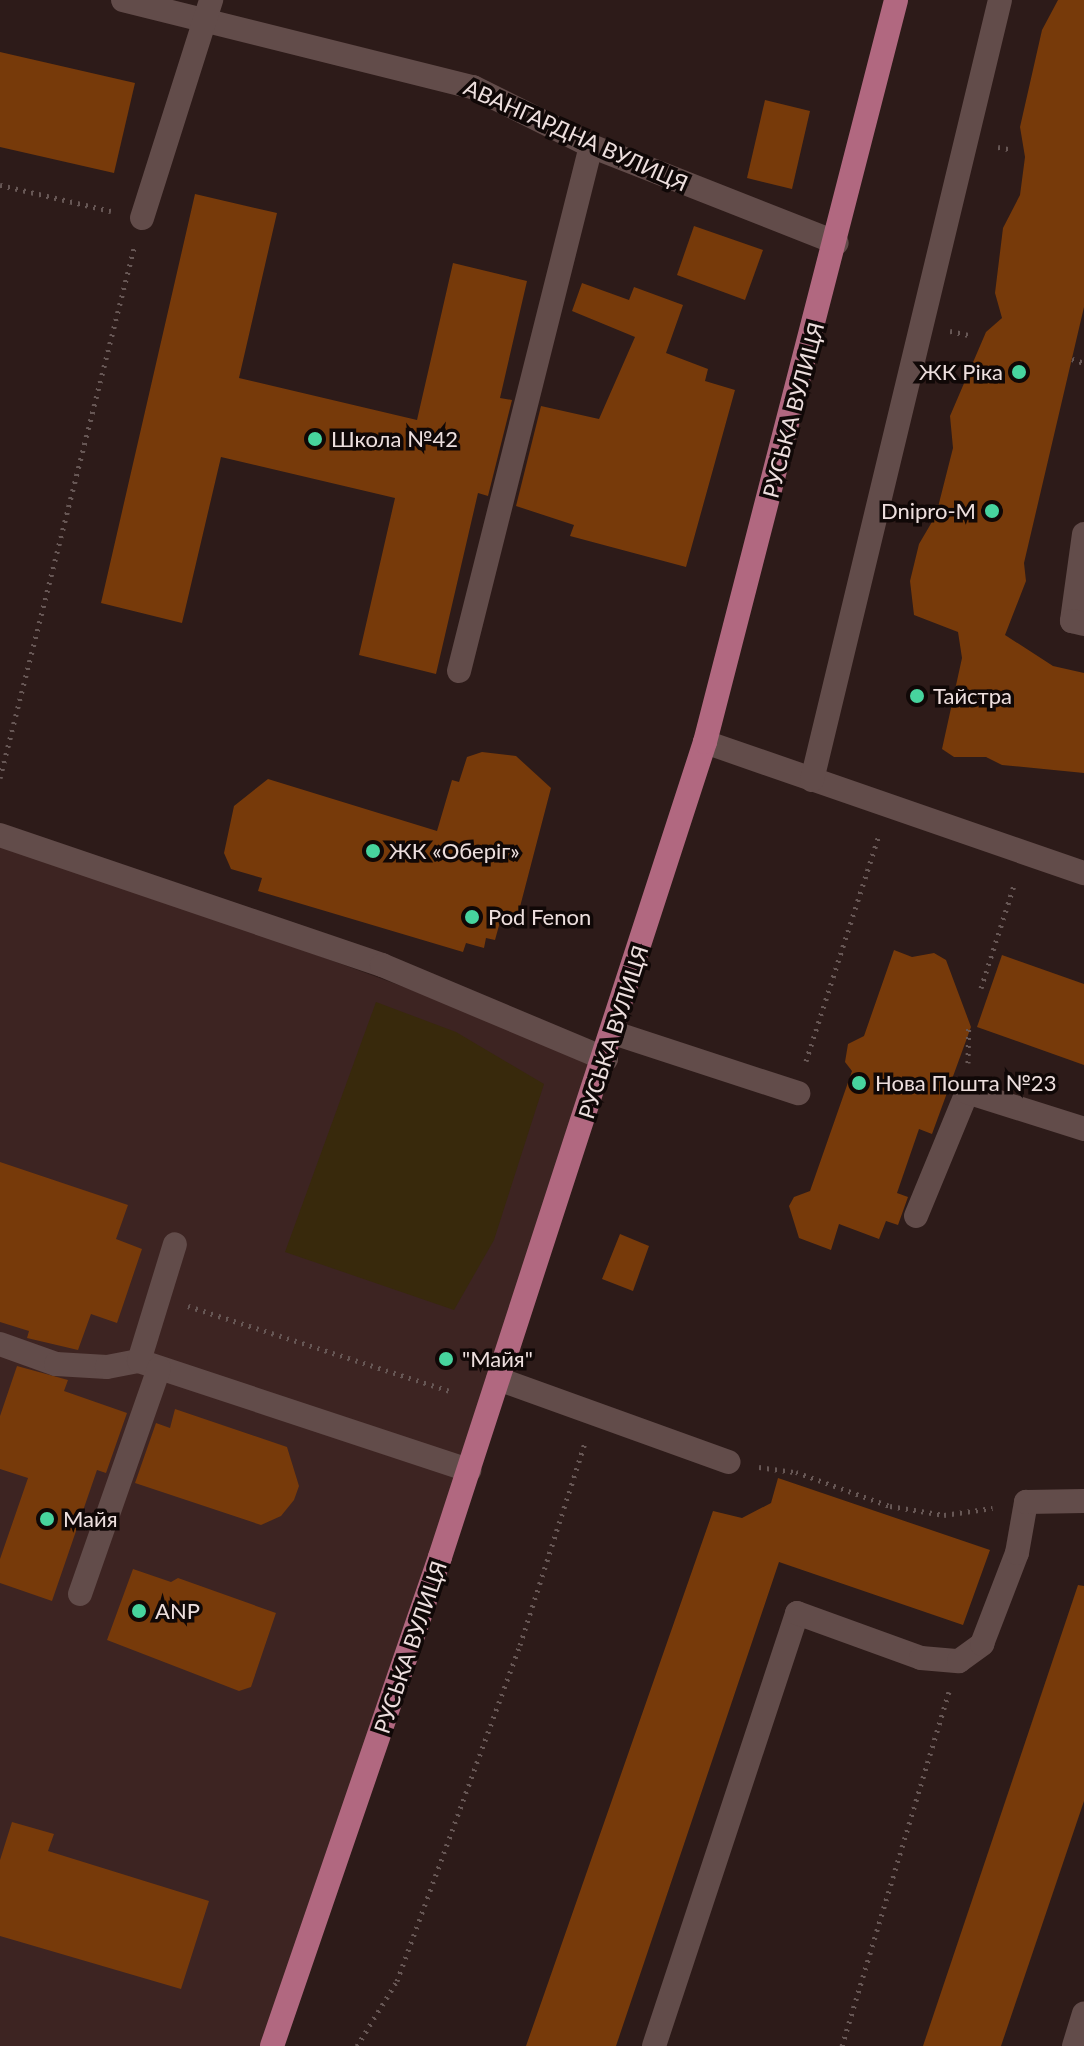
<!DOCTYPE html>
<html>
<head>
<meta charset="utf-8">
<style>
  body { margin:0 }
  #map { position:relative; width:1084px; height:2046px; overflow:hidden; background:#2d1b19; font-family:Lato,sans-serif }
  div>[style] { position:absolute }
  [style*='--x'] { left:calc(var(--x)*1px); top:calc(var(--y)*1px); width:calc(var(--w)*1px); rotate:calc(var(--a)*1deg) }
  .built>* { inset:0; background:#3d2422 }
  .green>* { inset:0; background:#38290c }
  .building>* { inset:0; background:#773a0a }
  .path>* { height:5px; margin-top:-2.5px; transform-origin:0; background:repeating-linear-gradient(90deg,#675755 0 2px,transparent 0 8px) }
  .minor>* { height:24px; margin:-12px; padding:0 12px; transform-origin:12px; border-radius:12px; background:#624c4a }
  .major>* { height:24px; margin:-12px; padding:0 12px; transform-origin:12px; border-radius:12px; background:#b16880 }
  .dots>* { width:22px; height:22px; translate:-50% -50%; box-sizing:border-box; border:4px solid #100807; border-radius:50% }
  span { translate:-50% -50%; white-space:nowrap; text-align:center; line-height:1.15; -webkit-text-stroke:7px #100807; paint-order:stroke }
  .street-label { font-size:22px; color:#eddfde }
  .poi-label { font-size:22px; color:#eddfde }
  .right { translate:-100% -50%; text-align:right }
  .left { translate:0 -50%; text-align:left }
</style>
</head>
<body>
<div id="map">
  <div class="built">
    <div style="clip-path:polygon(0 839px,606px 1061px,275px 2046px,0 2046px)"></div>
  </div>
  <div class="green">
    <div style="clip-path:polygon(376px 1002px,456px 1032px,544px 1084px,494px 1240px,454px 1310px,285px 1252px)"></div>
  </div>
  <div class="building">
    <div style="clip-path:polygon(1058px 0,1084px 0,1084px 307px,1024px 563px,1026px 581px,1005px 635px,1053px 666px,1084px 673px,1084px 773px,1002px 765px,986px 757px,954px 757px,942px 749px,962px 658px,958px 632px,914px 615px,910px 581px,919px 544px,936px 515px,953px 448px,950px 416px,986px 332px,1002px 318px,995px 293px,1003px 228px,1020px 195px,1025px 157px,1020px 127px,1042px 30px)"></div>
    <div style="clip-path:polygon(0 52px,135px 83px,114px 173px,0 147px)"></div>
    <div style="clip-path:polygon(765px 100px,810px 111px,792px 189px,747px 178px)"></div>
    <div style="clip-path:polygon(195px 194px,277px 213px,239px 378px,417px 420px,453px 263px,527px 281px,500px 398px,512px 400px,488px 496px,478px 493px,436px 674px,359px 655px,395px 498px,221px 457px,182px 623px,101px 603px)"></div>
    <div style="clip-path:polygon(694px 226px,763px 250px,745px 300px,677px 275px)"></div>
    <div style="clip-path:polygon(582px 283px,629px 300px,634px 287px,683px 305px,666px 353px,708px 369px,705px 381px,735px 390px,686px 567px,570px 536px,574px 525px,516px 506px,541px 406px,599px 419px,635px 337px,572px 311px)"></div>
    <div style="clip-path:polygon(482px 752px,516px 756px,551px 788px,515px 926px,500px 922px,495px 940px,486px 938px,484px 948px,466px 943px,463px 952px,258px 891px,262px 878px,231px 869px,224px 853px,234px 806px,268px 779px,437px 831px,452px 780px,459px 782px,467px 757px)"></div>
    <div style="clip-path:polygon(894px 950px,912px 957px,934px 953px,946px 960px,971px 1027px,932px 1134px,919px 1129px,897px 1193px,908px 1197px,898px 1225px,886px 1221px,879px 1239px,839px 1224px,831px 1250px,799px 1238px,789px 1206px,794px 1197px,810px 1191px,852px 1071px,845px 1062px,848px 1044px,864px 1036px)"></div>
    <div style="clip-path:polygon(1002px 955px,1084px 984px,1084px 1065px,977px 1027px)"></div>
    <div style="clip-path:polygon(0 1162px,128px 1205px,116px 1239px,142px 1249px,117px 1323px,91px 1314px,78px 1350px,27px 1338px,29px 1331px,0 1322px)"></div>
    <div style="clip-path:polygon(620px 1234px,649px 1246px,633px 1291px,602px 1279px)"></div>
    <div style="clip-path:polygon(17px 1366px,68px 1380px,64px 1391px,127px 1413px,106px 1473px,97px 1470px,52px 1601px,0 1583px,0 1559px,28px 1478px,0 1469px,0 1416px)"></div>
    <div style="clip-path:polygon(175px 1409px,287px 1447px,299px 1486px,294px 1500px,281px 1516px,261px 1525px,135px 1483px,156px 1423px,170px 1428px)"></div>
    <div style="clip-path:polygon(778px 1478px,990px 1550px,963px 1625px,779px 1562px,616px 2046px,526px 2046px,713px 1511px,742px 1518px,771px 1503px)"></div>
    <div style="clip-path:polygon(133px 1569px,171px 1582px,178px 1578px,276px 1613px,251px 1687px,239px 1691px,107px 1640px)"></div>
    <div style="clip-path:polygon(1078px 1585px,1084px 1586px,1084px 1801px,1001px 2046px,923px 2046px)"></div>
    <div style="clip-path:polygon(12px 1822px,54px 1834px,48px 1851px,209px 1901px,181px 1989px,0 1936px,0 1860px)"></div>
  </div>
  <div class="path">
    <div style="--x:998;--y:147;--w:15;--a:11"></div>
    <div style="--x:0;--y:185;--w:114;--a:13.2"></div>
    <div style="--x:950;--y:331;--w:19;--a:12"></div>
    <div style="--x:1072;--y:359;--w:13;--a:18"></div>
    <div style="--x:0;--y:778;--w:547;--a:-75.81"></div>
    <div style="--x:981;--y:988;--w:111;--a:-72.2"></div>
    <div style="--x:806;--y:1061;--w:237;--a:-72.1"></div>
    <div style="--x:968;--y:1063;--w:39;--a:-89"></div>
    <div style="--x:188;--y:1306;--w:279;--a:18"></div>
    <div style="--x:759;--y:1467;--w:37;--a:8"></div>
    <div style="--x:796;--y:1472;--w:100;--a:19.9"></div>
    <div style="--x:890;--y:1506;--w:55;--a:9.5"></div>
    <div style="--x:944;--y:1515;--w:49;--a:-8.1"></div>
    <div style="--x:357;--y:2046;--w:76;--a:-58.4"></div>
    <div style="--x:397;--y:1981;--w:358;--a:-69.9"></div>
    <div style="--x:520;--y:1645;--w:213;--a:-72.2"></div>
    <div style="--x:842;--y:2046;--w:370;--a:-73.2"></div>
  </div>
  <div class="minor">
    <div style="--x:123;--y:0;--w:361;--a:14"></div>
    <div style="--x:473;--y:87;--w:132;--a:26.6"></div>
    <div style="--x:591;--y:146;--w:264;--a:21.5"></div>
    <div style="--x:142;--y:218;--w:229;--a:-72.4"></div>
    <div style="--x:1084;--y:534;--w:88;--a:97.9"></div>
    <div style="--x:1072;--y:621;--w:12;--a:14"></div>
    <div style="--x:459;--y:671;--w:541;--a:-75.89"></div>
    <div style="--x:705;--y:742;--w:401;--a:19.1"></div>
    <div style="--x:812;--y:780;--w:802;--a:-76.45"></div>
    <div style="--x:0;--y:835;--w:404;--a:18.8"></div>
    <div style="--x:382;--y:965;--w:243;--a:22.8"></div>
    <div style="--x:614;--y:1033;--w:194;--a:18.1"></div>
    <div style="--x:916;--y:1216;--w:134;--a:-67.6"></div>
    <div style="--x:967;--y:1092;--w:123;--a:17.5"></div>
    <div style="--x:0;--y:1344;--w:59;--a:19.7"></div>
    <div style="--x:56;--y:1364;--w:51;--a:3.4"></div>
    <div style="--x:107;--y:1367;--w:33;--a:-11"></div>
    <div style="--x:139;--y:1361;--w:348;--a:18.3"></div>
    <div style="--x:139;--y:1361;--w:122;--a:-72.9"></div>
    <div style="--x:498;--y:1379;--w:245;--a:19.8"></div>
    <div style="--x:80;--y:1594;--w:239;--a:-70.7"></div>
    <div style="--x:654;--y:2046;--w:456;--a:-71.7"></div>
    <div style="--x:797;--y:1613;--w:132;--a:19.9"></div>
    <div style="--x:921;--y:1658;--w:38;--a:5"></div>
    <div style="--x:959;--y:1661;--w:29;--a:-36"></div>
    <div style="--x:982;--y:1644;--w:97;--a:-69"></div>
    <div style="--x:1017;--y:1553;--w:52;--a:-80"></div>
    <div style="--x:1026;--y:1502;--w:58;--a:-1"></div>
    <div style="--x:1074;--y:2046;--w:34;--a:-73"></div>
  </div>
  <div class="major">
    <div style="--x:272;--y:2046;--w:517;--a:-71.04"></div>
    <div style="--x:440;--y:1557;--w:857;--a:-71.99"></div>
    <div style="--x:705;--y:742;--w:766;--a:-75.56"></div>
  </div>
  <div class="dots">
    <div style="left:1019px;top:372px;background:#47d49e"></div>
    <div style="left:315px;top:439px;background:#47d49e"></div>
    <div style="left:992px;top:511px;background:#47d49e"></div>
    <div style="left:917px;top:696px;background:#47d49e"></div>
    <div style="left:373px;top:851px;background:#47d49e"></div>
    <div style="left:472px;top:917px;background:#47d49e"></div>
    <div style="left:859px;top:1083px;background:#47d49e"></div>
    <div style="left:446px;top:1359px;background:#47d49e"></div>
    <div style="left:47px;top:1519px;background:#47d49e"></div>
    <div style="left:139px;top:1611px;background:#47d49e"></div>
  </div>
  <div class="street-label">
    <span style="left:576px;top:135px;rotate:24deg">АВАНГАРДНА ВУЛИЦЯ</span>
    <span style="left:793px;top:410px;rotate:-75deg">РУСЬКА ВУЛИЦЯ</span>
    <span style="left:613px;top:1032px;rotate:-72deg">РУСЬКА ВУЛИЦЯ</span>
    <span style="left:410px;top:1647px;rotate:-71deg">РУСЬКА ВУЛИЦЯ</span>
  </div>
  <div class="poi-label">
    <span class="right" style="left:1003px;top:372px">ЖК Ріка</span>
    <span class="left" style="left:331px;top:439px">Школа №42</span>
    <span class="right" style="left:976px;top:511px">Dnipro-M</span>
    <span class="left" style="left:933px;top:696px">Тайстра</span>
    <span class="left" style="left:389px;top:851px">ЖК «Оберіг»</span>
    <span class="left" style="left:488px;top:917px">Pod Fenon</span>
    <span class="left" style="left:875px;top:1083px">Нова Пошта №23</span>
    <span class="left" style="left:462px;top:1359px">"Майя"</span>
    <span class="left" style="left:63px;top:1519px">Майя</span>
    <span class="left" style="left:155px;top:1611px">ANP</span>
  </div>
</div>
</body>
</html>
